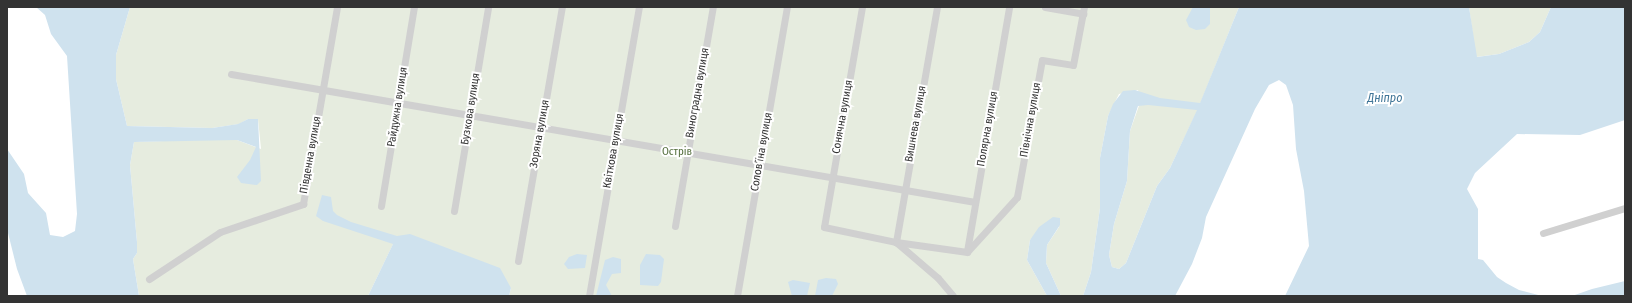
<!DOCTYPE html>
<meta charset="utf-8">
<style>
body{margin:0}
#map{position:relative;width:1632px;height:303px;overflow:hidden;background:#fff;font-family:"Fira Sans Condensed",sans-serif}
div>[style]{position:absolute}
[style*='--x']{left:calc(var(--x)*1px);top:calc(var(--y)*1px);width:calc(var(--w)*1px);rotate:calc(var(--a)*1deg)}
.green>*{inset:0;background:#e6ecdf}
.water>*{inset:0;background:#cfe2ee}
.street>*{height:7px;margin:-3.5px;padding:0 3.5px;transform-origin:3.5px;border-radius:3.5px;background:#d0d0d0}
span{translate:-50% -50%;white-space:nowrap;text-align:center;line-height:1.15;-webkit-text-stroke:4px #fff;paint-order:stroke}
.street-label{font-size:11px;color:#333}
.park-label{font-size:11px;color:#56703f}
.water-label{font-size:12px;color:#3f7597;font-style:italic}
.frame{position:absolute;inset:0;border:8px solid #333;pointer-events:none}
</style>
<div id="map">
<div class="green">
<div style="clip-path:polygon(130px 7px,1239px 7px,1198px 109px,1170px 168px,1157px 186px,1126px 263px,1119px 269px,1112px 267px,1109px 255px,1114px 224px,1127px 181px,1130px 131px,1141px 100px,1138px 90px,1119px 94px,1108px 116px,1100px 158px,1100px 208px,1091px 272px,1083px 296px,1061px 296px,1046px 263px,1047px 245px,1059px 227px,1060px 218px,1030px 240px,1027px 260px,1047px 296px,509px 296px,511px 288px,397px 236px,368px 296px,139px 296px,133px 259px,137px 253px,137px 242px,130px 165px,134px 142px,227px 139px,237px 140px,261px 149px,258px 119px,248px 119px,239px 124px,212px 128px,127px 126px,116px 79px,116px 55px)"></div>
<div style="clip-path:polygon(1469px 7px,1551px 7px,1540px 32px,1529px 42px,1499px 54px,1476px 57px)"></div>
</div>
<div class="water">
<div style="clip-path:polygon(36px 7px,130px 7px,116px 55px,116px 79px,127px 126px,212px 128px,238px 124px,248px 119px,258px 119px,261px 181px,257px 185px,241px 183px,237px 177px,250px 160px,256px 147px,237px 140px,134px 142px,130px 165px,137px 242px,137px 253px,133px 259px,139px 296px,27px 296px,17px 269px,7px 229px,7px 149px,24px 174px,28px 193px,46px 213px,50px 235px,63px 237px,75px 231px,77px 214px,67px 56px,51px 34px,45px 15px)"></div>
<div style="clip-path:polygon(1193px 7px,1210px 7px,1210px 24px,1205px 29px,1196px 30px,1189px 27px,1186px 20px)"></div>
<div style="clip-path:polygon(evenodd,1239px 7px,1469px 7px,1477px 57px,1499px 54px,1529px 42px,1540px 32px,1551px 7px,1625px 7px,1625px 120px,1580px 135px,1517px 134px,1475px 173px,1467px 189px,1478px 209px,1478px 259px,1483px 260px,1497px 277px,1506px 283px,1519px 290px,1542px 296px,1285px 296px,1309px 246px,1304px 191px,1296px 149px,1293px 105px,1286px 85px,1279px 80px,1269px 85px,1255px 109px,1206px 217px,1202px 238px,1192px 264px,1175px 296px,1083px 296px,1091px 272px,1100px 208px,1100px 158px,1108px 116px,1113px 104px,1123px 91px,1135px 90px,1160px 98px,1200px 103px,1239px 7px,1148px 105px,1197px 110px,1170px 168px,1157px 186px,1126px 263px,1119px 269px,1112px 267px,1109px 255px,1114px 224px,1127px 181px,1130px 131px,1138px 106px,1148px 105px)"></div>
<div style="clip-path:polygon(322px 195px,331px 197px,333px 211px,337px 215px,351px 222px,397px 236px,410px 234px,500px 268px,511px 288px,509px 296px,368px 296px,393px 244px,323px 221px,316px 216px)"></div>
<div style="clip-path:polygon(1053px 217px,1060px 218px,1060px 225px,1047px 245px,1046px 263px,1061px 296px,1047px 296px,1027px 260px,1030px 240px,1039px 227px)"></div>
<div style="clip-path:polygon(577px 254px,587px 255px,585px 268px,568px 269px,564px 264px,569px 257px)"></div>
<div style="clip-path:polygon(646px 254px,660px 255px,664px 259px,661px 282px,658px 286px,640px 285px,640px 265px)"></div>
<div style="clip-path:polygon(613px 257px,621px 259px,621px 273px,612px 274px,606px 285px,612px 296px,596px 296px,605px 260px)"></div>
<div style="clip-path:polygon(826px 278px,836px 279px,838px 284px,832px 296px,815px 296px,818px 280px)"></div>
<div style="clip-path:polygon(793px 280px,810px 283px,807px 296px,792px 296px,788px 282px)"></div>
<div style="clip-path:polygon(1625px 281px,1625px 296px,1572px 296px,1592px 289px)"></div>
</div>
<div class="street">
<div style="--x:862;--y:7;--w:223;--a:99.8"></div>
<div style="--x:824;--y:227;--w:74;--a:11.8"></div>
<div style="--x:896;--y:242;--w:72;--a:8"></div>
<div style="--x:937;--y:7;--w:239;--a:99.9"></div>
<div style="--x:896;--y:242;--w:55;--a:40.6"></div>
<div style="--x:938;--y:278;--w:23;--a:50"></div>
<div style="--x:1045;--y:7;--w:39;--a:10"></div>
<div style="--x:231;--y:74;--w:755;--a:9.76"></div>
<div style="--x:381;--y:206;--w:202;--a:-80.6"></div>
<div style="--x:454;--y:211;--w:207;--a:-80.5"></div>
<div style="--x:675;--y:226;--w:222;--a:-80.2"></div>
<div style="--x:1543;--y:233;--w:86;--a:-17"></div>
<div style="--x:967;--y:251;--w:248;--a:-80.2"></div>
<div style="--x:967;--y:252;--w:74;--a:-47.7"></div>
<div style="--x:1017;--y:197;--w:139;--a:-79.7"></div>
<div style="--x:1042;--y:60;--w:31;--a:9"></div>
<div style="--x:1073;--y:65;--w:59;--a:-79.3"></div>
<div style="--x:518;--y:261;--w:258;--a:-80.2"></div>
<div style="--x:149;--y:279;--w:85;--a:-33.5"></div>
<div style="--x:220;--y:232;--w:88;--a:-18.6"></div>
<div style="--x:303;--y:204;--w:200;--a:-80.2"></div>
<div style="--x:589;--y:296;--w:293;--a:-80.2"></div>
<div style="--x:737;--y:296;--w:293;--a:-80.2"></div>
</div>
<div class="street-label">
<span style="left:698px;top:93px;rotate:-80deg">Виноградна вулиця</span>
<span style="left:398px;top:107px;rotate:-81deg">Райдужна вулиця</span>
<span style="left:471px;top:109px;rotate:-81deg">Бузкова вулиця</span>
<span style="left:843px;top:117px;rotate:-80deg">Сонячна вулиця</span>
<span style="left:1031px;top:120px;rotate:-80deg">Північна вулиця</span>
<span style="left:916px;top:124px;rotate:-80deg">Вишнева вулиця</span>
<span style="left:988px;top:129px;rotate:-80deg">Полярна вулиця</span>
<span style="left:540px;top:134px;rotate:-80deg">Зоряна вулиця</span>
<span style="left:614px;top:151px;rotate:-80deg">Квіткова вулиця</span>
<span style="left:762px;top:152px;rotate:-80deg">Соловʼїна вулиця</span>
<span style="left:311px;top:155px;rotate:-80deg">Південна вулиця</span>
</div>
<div class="park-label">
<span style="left:677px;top:152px">Острів</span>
</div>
<div class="water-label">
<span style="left:1385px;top:99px">Дніпро</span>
</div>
<div class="frame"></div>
</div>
